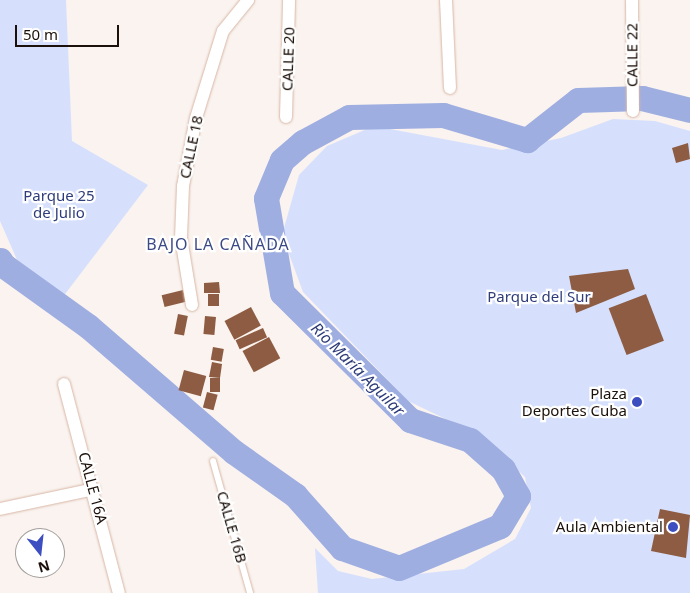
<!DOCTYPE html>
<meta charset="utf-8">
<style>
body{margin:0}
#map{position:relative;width:690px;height:593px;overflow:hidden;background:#faf3ef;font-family:"Noto Sans",sans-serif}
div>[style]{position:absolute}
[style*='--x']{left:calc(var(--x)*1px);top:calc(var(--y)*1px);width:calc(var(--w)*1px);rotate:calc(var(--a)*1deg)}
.green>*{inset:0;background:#d6e0fd}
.river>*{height:25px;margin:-12.5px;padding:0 12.5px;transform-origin:12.5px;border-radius:12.5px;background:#9faee1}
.building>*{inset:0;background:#8d5c42;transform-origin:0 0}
.roads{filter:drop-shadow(0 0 1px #d8b6a5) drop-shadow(0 0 1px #d8b6a5)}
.lane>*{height:6px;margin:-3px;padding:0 3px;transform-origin:3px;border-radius:3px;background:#fff}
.street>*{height:12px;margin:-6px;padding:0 6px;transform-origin:6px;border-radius:6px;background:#fff}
.dots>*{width:14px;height:14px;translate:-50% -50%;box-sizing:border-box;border:2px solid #fff;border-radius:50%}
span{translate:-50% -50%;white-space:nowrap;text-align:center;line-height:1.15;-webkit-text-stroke:4.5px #fff;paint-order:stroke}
.street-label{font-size:15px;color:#1c100a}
.park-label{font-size:15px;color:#2f3d7b}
.poi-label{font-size:15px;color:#1c100a}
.right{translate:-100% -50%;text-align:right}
.neighbourhood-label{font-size:16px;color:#3b4985;letter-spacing:1px}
.water-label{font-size:16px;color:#2d3b78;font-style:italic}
.north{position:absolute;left:15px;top:528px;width:50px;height:50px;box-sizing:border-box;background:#fff;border:1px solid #a49f9d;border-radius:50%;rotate:164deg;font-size:14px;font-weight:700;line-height:20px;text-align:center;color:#1c100a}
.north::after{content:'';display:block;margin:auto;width:18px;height:22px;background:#3d4ec1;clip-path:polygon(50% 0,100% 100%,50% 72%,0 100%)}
.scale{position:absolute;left:15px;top:25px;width:104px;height:22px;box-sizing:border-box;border:2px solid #1c100a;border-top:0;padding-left:6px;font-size:15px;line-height:18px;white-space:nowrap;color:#1c100a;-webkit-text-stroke:4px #fff;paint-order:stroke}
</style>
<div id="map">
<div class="green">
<div style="clip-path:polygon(0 0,66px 0,72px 141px,148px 185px,56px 306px,18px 262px,0 221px)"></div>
<div style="clip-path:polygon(613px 119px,655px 121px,690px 131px,690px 593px,318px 593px,315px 548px,338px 571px,372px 579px,464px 569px,515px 539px,531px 508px,525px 477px,479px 435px,408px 401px,303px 292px,282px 235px,299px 175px,327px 146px,374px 126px,502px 150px,561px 138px)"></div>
</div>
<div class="river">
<div style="--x:0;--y:260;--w:6;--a:59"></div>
<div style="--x:3;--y:265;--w:105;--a:35.7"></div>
<div style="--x:88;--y:326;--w:193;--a:40.8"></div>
<div style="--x:234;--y:452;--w:75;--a:35.2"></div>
<div style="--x:295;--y:495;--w:71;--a:48.4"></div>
<div style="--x:342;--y:548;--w:60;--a:19.3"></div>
<div style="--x:399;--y:568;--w:109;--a:-22.6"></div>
<div style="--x:500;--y:526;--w:35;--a:-59"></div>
<div style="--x:518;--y:496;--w:31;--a:-119"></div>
<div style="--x:503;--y:469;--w:44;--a:-138.7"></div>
<div style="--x:470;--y:440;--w:63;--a:-161.6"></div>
<div style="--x:410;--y:420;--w:180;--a:-135.2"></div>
<div style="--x:282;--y:293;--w:96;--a:-99.6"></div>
<div style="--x:266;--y:198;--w:41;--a:-67.2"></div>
<div style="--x:282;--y:160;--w:28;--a:-41"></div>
<div style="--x:303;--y:142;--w:52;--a:-28.5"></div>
<div style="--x:349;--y:117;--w:94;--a:-1.2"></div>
<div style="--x:443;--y:115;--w:88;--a:16.6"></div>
<div style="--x:527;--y:140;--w:65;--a:-38.1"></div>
<div style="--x:578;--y:100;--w:64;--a:-1.8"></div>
<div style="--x:642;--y:98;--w:49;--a:14"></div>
</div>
<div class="building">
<div style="clip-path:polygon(688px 143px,690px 159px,676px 163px,672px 148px)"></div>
<div style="clip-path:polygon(628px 269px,635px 289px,576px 313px,569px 276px)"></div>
<div style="clip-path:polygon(219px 282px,220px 293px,204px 293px,204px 283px)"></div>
<div style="left:183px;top:290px;width:12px;height:22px;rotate:76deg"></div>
<div style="left:208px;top:294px;width:11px;height:12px"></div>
<div style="left:646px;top:294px;width:50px;height:40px;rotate:69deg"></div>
<div style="left:251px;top:307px;width:21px;height:30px;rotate:62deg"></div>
<div style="left:178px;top:314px;width:10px;height:20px;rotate:11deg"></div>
<div style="left:205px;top:316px;width:11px;height:18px;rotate:5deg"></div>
<div style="left:263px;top:328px;width:10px;height:30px;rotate:66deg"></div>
<div style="left:269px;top:337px;width:24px;height:30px;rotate:62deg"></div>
<div style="left:213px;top:347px;width:11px;height:13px;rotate:10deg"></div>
<div style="clip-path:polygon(212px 362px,222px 364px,220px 378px,209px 377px)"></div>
<div style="left:184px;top:370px;width:23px;height:21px;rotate:15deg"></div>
<div style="left:210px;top:378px;width:10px;height:14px"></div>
<div style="left:207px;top:392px;width:11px;height:16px;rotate:15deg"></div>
<div style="clip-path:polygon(660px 509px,690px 515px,686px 558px,651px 551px)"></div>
</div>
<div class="roads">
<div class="lane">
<div style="--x:213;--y:461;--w:137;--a:74.3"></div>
</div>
<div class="street">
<div style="--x:446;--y:0;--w:88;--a:87.4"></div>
<div style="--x:632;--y:0;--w:111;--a:89.5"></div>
<div style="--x:286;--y:117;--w:117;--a:-88.5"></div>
<div style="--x:192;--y:305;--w:68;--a:-99.3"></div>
<div style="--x:181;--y:238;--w:52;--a:-87.8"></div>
<div style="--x:183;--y:186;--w:69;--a:-79.2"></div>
<div style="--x:196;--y:118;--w:91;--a:-72.8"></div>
<div style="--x:223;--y:31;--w:40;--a:-51"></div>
<div style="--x:64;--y:384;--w:216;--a:75.3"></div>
<div style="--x:0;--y:509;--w:96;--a:-12"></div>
</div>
</div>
<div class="dots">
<div style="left:637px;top:402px;background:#3d4ec1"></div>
<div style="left:673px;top:527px;background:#3d4ec1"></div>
</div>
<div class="street-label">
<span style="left:632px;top:55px;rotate:-90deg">CALLE 22</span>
<span style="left:288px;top:59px;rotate:-88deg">CALLE 20</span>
<span style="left:191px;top:147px;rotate:-78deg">CALLE 18</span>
<span style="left:93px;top:488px;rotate:75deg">CALLE 16A</span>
<span style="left:232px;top:527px;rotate:74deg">CALLE 16B</span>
</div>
<div class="park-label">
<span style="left:59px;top:204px">Parque 25<br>de Julio</span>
<span style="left:539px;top:297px">Parque del Sur</span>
</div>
<div class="poi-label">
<span class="right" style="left:627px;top:402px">Plaza<br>Deportes Cuba</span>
<span class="right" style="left:663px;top:527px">Aula Ambiental</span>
</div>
<div class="neighbourhood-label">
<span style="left:218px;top:244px">BAJO LA CAÑADA</span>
</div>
<div class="water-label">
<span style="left:358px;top:369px;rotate:45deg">Río María Aguilar</span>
</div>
<div class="north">N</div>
<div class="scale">50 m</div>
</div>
